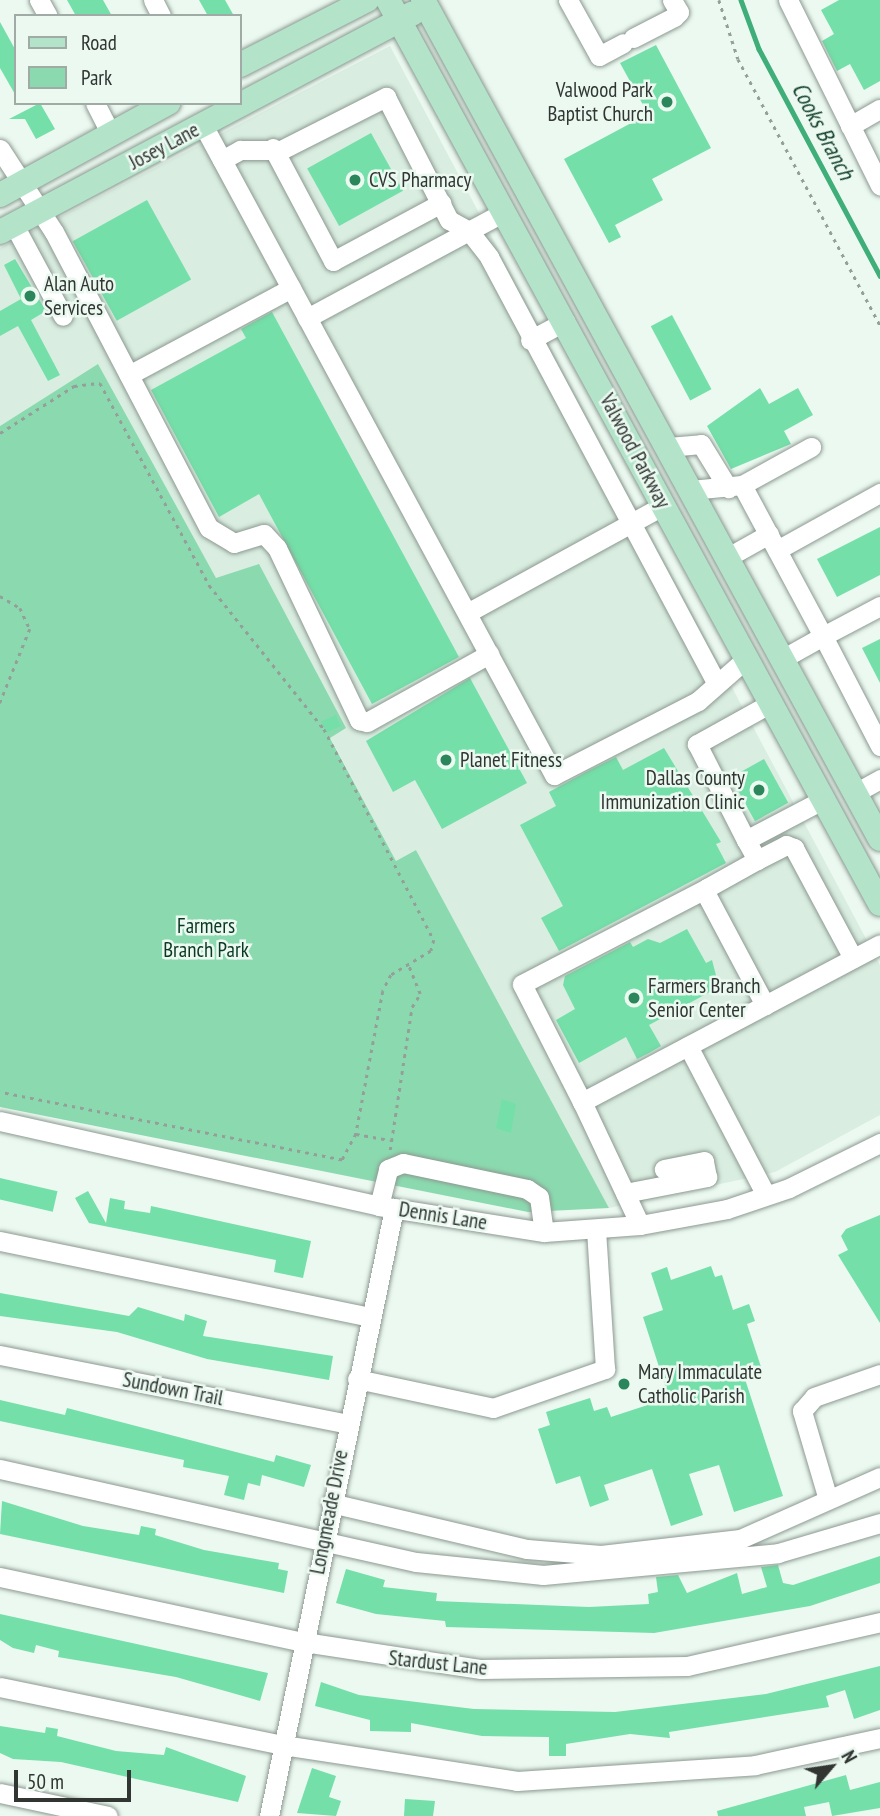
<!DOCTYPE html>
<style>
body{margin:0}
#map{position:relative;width:880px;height:1816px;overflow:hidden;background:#ebf9f1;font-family:"PT Sans Narrow",sans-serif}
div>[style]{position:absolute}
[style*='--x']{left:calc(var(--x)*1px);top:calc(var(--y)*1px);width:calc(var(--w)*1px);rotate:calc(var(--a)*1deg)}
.built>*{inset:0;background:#d9ede0}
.green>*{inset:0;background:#8bdaaf}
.stream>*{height:4.5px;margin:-2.25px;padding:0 2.25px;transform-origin:2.25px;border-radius:2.25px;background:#3fae79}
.building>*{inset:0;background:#74dfa8;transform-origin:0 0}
.path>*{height:2.5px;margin-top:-1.25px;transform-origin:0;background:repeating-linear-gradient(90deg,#959f9a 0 3.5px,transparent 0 8.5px)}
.roads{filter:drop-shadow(0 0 2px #8c9991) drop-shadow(0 0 2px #8c9991)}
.minor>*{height:19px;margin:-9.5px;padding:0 9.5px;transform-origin:9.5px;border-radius:9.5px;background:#fff}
.major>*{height:24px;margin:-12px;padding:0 12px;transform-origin:12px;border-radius:12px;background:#b3e4ca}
.dots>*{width:19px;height:19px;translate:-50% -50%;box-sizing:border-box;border:4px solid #ebf9f1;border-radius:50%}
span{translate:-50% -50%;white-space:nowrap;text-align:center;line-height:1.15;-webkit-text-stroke:5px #ebf9f1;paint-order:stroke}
.poi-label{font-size:21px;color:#313633}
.right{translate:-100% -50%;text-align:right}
.left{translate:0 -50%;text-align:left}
.street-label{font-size:21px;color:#313633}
.park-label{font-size:21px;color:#093923}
.water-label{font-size:23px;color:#13412b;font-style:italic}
.legend{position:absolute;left:14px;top:14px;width:228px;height:91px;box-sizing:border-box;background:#ebf9f1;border:2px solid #a1aba5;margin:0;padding:9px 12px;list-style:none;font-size:21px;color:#313633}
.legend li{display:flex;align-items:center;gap:14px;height:35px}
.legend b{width:35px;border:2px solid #a1aba5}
.north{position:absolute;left:796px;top:1732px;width:70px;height:70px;-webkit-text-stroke:5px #ebf9f1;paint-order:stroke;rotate:61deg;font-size:19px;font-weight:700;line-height:28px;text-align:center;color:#313633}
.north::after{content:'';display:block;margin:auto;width:24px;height:32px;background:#313633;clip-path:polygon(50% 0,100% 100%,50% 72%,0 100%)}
.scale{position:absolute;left:14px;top:1770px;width:117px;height:32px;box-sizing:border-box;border:4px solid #313633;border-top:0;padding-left:9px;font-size:21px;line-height:24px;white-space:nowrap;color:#313633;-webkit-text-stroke:5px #ebf9f1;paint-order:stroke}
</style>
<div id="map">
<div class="built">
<div style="clip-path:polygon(390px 46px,880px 965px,880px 1115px,775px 1172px,609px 1208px,416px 850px,396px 861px,330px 737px,346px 728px,216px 579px,98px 365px,0 426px,0 248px)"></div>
</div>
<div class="green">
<div style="clip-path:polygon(98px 364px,216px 578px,259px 564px,346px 728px,330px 738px,396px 861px,416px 850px,609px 1208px,528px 1212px,0 1107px,0 426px)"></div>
</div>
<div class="stream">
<div style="--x:741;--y:0;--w:52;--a:69.8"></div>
<div style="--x:759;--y:49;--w:257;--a:61.9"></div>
</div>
<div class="building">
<div style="clip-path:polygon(67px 0,103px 0,112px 16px,76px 16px)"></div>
<div style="clip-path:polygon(199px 0,225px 0,234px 16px,208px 16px)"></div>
<div style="clip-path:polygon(839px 0,880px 0,880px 81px,864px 90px,850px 64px,837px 71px,822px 41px,834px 34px,821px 10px)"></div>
<div style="clip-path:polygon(0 22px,16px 51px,16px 96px,0 68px)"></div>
<div style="clip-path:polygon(656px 45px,711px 148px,652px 179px,663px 200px,615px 225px,621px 237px,609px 243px,564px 159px,648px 114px,620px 63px)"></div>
<div style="clip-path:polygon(40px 103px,55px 129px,36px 139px,25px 119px,9px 119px)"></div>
<div style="left:371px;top:133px;width:66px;height:73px;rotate:61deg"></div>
<div style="left:147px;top:200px;width:91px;height:85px;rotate:61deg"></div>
<div style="clip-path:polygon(15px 259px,46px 311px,31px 320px,60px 375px,48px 381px,18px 326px,0 336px,0 311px,21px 299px,4px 265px)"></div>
<div style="clip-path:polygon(272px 312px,459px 657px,372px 704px,259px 494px,219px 517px,151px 390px,246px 338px,241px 329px)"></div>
<div style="left:672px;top:315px;width:84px;height:24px;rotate:62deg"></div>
<div style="clip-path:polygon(760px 388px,769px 404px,798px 388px,813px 415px,784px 431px,791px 444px,731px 469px,707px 426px)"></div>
<div style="clip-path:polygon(880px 527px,880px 575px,837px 597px,817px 559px)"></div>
<div style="clip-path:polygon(880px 639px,880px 683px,862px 648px)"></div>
<div style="clip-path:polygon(470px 678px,527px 783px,442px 829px,415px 780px,393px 792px,366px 741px)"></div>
<div style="left:336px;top:715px;width:12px;height:16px;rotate:66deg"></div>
<div style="clip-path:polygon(664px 748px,721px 842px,716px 844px,726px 863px,559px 951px,541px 918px,563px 906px,520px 825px,556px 806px,549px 792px,588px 771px,616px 757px,623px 770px)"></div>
<div style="left:764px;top:759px;width:50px;height:38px;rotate:61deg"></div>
<div style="clip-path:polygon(687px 929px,706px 963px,712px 960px,719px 987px,649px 1025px,661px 1046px,649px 1053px,637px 1059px,626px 1037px,579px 1063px,556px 1020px,575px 1009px,563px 985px,565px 976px,630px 942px,633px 947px,648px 939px,660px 943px)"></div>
<div style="clip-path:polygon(502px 1099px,516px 1104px,511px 1133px,496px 1128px)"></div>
<div style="left:0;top:1178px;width:59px;height:21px;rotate:13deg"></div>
<div style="clip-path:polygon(88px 1191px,106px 1223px,110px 1198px,125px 1201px,124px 1209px,150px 1213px,151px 1206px,311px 1241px,303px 1278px,274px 1272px,276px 1260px,89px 1223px,75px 1198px)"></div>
<div style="clip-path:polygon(880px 1215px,880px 1323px,838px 1255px,848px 1250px,841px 1236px,846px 1229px)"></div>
<div style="clip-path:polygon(711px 1266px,715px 1277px,722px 1275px,733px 1310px,749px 1304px,755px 1321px,747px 1324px,762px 1370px,744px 1376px,783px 1496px,734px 1512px,719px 1465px,689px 1474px,703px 1515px,671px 1526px,652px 1469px,604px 1485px,609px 1500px,590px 1507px,580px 1476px,556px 1484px,538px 1429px,550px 1425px,546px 1412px,590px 1398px,594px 1411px,607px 1407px,611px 1417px,669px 1398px,643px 1317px,663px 1310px,651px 1273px,667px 1267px,671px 1280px)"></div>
<div style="clip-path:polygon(0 1293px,129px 1316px,138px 1307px,184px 1321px,185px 1314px,207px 1321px,203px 1336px,333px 1356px,329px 1380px,207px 1359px,117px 1332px,0 1316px)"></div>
<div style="clip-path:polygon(0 1400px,65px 1415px,67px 1408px,274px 1462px,276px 1455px,311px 1465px,304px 1487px,262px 1475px,260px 1486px,248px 1483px,244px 1500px,224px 1495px,229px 1476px,183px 1467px,184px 1460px,0 1421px)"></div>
<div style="clip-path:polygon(2px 1501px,83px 1526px,139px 1535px,141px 1526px,156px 1529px,155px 1535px,204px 1550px,279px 1563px,278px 1569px,288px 1571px,284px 1593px,0 1534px)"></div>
<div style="clip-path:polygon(880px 1556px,880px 1583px,810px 1606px,654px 1633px,446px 1627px,445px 1621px,376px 1614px,336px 1603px,346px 1569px,385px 1580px,383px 1587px,437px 1593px,436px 1601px,589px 1607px,649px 1604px,648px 1594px,658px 1592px,656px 1577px,678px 1575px,687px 1593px,737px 1573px,742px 1594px,767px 1587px,761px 1567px,778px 1565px,783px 1583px,793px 1585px)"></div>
<div style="clip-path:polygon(0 1614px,268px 1673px,260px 1701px,176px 1677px,58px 1657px,59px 1651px,36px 1645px,34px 1653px,13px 1648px,0 1640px)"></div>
<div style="clip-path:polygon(880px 1666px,880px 1710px,854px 1719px,845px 1690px,826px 1696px,829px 1707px,669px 1732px,670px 1738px,630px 1734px,566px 1744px,566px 1756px,549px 1756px,549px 1737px,482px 1736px,411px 1723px,411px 1732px,370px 1731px,370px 1720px,315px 1706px,321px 1682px,359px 1695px,474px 1709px,615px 1712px,766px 1694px)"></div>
<div style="clip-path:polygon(0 1726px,45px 1733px,46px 1727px,58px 1729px,57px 1736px,116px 1751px,164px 1755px,166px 1747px,246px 1776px,238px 1802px,61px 1762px,13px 1759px,0 1753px)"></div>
<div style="clip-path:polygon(312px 1768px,336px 1776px,329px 1797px,341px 1801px,336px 1816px,297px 1813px)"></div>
<div style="clip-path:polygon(846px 1775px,850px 1790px,880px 1782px,880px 1808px,832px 1816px,829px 1802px,804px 1807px,806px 1816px,718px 1816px,717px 1811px)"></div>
<div style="clip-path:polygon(405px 1799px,435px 1801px,433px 1816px,404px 1816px)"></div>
</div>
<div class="path">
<div style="--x:719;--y:0;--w:62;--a:72.1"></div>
<div style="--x:738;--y:59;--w:302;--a:61.9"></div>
<div style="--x:0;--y:433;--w:88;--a:-32.4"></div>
<div style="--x:74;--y:386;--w:26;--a:-7"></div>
<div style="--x:100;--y:383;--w:230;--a:61.6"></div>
<div style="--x:209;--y:585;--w:184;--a:51.4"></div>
<div style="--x:324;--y:729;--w:238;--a:62.5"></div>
<div style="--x:434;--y:940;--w:11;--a:105"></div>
<div style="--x:431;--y:951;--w:47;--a:149"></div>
<div style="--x:391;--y:975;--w:18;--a:117"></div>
<div style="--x:383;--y:991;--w:146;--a:100.7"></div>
<div style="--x:356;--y:1134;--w:30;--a:118"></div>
<div style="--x:342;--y:1160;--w:349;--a:-168.8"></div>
<div style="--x:0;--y:596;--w:23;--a:31"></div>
<div style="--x:20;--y:608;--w:23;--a:65"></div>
<div style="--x:30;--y:629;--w:80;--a:112.1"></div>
<div style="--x:356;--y:1134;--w:34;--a:10"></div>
<div style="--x:390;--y:1150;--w:145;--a:-81.3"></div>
<div style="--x:412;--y:1007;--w:15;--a:-58"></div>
<div style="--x:420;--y:994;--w:31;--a:-112"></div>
</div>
<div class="roads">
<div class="minor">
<div style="--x:39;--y:0;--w:18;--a:61"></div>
<div style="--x:153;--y:0;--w:18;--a:63"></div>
<div style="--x:568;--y:0;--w:64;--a:61"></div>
<div style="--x:599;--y:56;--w:27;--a:-28"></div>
<div style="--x:788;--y:0;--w:207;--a:63.6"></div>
<div style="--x:633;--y:38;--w:46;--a:-27.1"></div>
<div style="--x:674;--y:17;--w:7;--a:-45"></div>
<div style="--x:679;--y:12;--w:14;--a:-120"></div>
<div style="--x:95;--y:103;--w:35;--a:63"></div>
<div style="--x:203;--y:125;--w:739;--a:61.63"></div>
<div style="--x:554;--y:775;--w:162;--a:-27.2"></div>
<div style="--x:698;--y:701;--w:65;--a:-41.3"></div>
<div style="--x:850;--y:126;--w:34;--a:-30"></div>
<div style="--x:273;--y:148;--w:128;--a:62"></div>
<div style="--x:333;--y:261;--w:123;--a:-28.2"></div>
<div style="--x:0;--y:149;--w:99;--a:57"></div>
<div style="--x:54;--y:232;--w:334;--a:62.4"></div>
<div style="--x:209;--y:528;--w:29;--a:31"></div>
<div style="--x:234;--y:543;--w:31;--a:-17"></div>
<div style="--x:264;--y:534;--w:19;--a:47"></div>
<div style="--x:277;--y:548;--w:191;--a:64.5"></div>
<div style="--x:359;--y:720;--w:8;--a:14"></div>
<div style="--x:367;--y:722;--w:140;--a:-29.1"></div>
<div style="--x:222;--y:160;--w:21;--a:-29"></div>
<div style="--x:240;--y:150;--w:41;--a:0"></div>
<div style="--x:281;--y:150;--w:118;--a:-26.8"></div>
<div style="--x:386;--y:97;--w:138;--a:62.9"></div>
<div style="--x:449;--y:220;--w:23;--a:29"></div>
<div style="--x:469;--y:231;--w:33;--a:52"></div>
<div style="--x:489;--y:257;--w:482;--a:61.9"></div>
<div style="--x:14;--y:225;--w:103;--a:61.7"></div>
<div style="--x:307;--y:318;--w:224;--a:-28.3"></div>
<div style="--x:530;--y:340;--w:40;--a:-28"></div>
<div style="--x:129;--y:375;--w:184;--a:-28.2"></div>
<div style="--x:668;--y:447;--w:33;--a:-5"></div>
<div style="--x:701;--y:444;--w:52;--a:58.5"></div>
<div style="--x:742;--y:485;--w:171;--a:61.8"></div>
<div style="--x:823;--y:636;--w:47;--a:150.7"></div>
<div style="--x:691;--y:490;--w:51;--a:-5.6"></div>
<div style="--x:742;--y:485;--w:79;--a:-28.8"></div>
<div style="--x:777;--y:550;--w:118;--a:-29"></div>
<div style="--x:728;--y:557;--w:47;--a:-29.3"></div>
<div style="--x:880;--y:606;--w:64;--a:152.2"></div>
<div style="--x:823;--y:636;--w:124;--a:62.6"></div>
<div style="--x:467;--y:613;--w:225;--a:-28.7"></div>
<div style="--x:771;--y:703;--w:85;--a:151"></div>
<div style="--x:697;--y:744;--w:108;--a:63"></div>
<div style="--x:746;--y:840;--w:88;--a:-27.7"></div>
<div style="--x:855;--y:793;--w:29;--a:-29"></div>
<div style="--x:746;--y:840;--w:23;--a:61"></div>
<div style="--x:757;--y:860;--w:57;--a:150.8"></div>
<div style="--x:707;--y:888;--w:6;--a:99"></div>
<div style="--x:706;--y:894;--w:126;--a:62"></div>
<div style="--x:757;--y:860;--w:33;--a:-27"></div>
<div style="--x:786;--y:845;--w:9;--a:21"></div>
<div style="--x:794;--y:848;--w:125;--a:61.8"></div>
<div style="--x:688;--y:1046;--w:168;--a:62.4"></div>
<div style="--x:582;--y:1102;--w:132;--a:-117"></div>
<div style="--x:522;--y:984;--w:208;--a:-27.4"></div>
<div style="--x:0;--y:1121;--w:388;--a:12.6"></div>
<div style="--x:379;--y:1206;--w:167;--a:9"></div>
<div style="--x:544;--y:1232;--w:96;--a:-4.2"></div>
<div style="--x:640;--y:1225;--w:88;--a:-10.4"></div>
<div style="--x:727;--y:1209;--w:65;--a:-18.7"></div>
<div style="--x:789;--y:1188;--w:102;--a:-26.3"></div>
<div style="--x:625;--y:1193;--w:84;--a:-11"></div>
<div style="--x:707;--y:1177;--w:16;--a:-101"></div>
<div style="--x:704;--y:1161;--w:41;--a:168.7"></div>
<div style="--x:379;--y:1206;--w:38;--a:-76"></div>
<div style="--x:388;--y:1169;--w:16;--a:-22"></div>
<div style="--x:403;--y:1163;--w:127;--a:11.8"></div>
<div style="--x:527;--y:1189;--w:14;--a:34"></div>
<div style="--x:539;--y:1197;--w:35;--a:82"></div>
<div style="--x:640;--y:1225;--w:136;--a:-115.2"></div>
<div style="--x:582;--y:1102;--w:337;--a:-27.9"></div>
<div style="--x:0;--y:1241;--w:378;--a:11.6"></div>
<div style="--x:0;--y:1355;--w:354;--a:11.2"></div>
<div style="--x:357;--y:1379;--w:139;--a:12"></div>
<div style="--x:493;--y:1408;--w:119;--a:-19.2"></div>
<div style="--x:605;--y:1369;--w:139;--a:-93.7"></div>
<div style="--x:0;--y:1469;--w:426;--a:12.6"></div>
<div style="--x:416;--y:1562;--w:128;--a:5.8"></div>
<div style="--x:543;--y:1575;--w:236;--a:-5.3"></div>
<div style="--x:778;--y:1553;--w:106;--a:-16.4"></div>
<div style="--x:827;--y:1496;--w:89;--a:-106.4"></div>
<div style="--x:802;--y:1411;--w:18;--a:-49"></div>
<div style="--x:814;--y:1397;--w:70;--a:-19.2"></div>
<div style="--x:331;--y:1503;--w:201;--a:13.2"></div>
<div style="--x:527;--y:1549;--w:74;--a:4.6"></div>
<div style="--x:601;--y:1555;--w:140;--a:-6.6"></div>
<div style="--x:740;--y:1539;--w:153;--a:-23.9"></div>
<div style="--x:0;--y:1577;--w:311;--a:12.1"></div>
<div style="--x:304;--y:1642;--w:179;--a:8.7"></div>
<div style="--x:481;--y:1669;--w:206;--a:-0.8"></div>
<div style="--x:687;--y:1666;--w:198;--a:-12.8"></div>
<div style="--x:0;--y:1687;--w:289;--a:11.6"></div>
<div style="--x:283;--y:1745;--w:237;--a:8.7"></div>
<div style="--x:517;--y:1781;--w:239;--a:-3.8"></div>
<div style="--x:755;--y:1765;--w:128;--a:-12.2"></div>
<div style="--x:0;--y:1793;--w:110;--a:12"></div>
<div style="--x:269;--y:1816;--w:621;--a:-78.38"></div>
</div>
<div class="major">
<div style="--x:388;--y:0;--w:1029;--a:61.44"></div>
<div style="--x:423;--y:0;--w:955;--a:61.42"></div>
<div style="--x:240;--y:65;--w:143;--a:-27.1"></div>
<div style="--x:0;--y:195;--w:192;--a:-28.7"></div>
<div style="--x:0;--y:232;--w:467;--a:-27.9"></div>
</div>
</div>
<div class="dots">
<div style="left:667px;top:102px;background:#2b865c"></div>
<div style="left:355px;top:180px;background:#2b865c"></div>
<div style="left:30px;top:296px;background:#2b865c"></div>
<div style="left:446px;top:760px;background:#2b865c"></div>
<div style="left:759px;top:790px;background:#2b865c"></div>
<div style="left:634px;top:998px;background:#2b865c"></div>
<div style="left:624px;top:1384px;background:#2b865c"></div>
</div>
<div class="poi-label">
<span class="right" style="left:653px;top:102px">Valwood Park<br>Baptist Church</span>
<span class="left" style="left:369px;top:180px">CVS Pharmacy</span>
<span class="left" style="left:44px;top:296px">Alan Auto<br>Services</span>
<span class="left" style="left:460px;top:760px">Planet Fitness</span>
<span class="right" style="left:745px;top:790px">Dallas County<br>Immunization Clinic</span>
<span class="left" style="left:648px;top:998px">Farmers Branch<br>Senior Center</span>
<span class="left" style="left:638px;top:1384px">Mary Immaculate<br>Catholic Parish</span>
</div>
<div class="street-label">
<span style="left:164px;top:146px;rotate:-28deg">Josey Lane</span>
<span style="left:635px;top:451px;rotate:62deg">Valwood Parkway</span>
<span style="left:443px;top:1216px;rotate:9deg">Dennis Lane</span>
<span style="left:173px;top:1389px;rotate:11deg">Sundown Trail</span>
<span style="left:329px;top:1512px;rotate:-79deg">Longmeade Drive</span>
<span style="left:438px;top:1663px;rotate:6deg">Stardust Lane</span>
</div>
<div class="park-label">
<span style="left:206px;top:938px">Farmers<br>Branch Park</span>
</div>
<div class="water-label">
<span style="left:823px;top:131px;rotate:62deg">Cooks Branch</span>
</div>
<ul class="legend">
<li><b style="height:9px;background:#b3e4ca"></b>Road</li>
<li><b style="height:19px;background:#8bdaaf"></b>Park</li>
</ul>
<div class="north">N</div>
<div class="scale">50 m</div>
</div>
